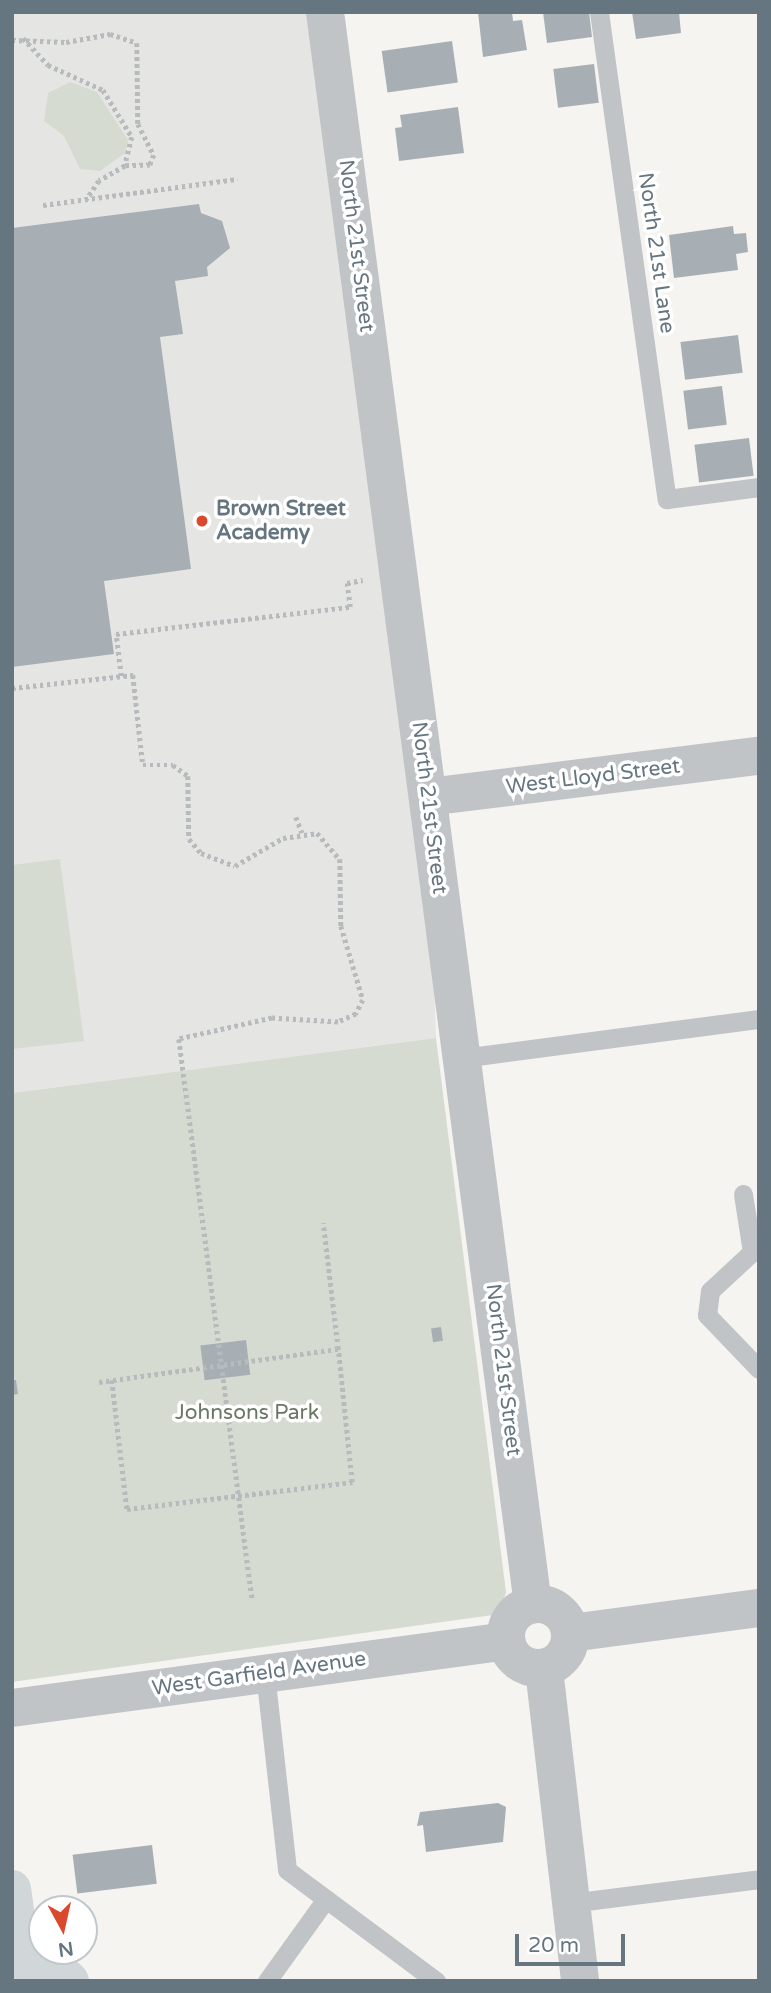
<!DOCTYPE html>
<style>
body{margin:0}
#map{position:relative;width:771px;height:1993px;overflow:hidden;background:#f5f4f1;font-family:"Varela Round",sans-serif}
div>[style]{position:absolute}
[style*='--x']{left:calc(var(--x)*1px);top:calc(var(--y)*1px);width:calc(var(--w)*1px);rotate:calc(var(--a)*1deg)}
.built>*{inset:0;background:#e5e6e4}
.green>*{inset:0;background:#d6dbd2}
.building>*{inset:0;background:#a7afb4;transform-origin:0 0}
.path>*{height:4.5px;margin-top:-2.25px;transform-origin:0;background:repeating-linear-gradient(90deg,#b8bbbd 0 3.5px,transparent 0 7px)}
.lane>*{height:19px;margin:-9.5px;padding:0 9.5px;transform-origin:9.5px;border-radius:9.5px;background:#c0c4c7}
.street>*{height:38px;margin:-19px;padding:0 19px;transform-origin:19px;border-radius:19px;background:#c0c4c7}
.street>.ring{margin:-19px;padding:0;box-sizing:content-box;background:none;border:38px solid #c0c4c7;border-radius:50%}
.secondary>*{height:38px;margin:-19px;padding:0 19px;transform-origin:19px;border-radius:19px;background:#d1d6d9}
.primary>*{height:38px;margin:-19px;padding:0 19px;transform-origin:19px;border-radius:19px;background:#d1d6d9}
.dots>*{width:19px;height:19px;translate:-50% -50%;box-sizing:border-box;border:4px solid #fff;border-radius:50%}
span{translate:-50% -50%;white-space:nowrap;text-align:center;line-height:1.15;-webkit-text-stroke:7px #fff;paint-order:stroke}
.street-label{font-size:21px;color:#657681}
.poi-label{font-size:21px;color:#657681;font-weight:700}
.left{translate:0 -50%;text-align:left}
.park-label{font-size:21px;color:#697863}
.frame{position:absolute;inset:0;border:14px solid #657681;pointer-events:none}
.north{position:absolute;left:28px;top:1895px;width:70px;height:70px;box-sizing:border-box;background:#fff;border:2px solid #c1c8cd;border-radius:50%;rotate:172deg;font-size:19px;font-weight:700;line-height:28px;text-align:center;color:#657681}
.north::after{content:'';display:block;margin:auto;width:24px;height:32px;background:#da492b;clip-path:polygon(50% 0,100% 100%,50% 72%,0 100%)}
.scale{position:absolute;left:515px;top:1934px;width:110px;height:32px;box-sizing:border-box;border:4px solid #657681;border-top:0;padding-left:9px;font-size:21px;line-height:24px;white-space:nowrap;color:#657681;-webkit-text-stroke:5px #fff;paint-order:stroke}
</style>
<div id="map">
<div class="built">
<div style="clip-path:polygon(12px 12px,325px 12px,428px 797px,436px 1038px,12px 1093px)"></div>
</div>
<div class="green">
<div style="clip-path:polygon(70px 82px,97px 92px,128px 140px,125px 153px,100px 171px,80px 169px,64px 136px,44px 121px,48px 93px)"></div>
<div style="clip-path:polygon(60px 859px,84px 1041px,12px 1049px,12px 865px)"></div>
<div style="clip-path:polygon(436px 1038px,506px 1592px,500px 1614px,12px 1682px,12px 1093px)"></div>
</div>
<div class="building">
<div style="clip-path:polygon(478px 12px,512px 12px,513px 21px,522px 20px,527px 50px,483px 57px)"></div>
<div style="clip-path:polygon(543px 12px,589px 12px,592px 37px,547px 43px)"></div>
<div style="clip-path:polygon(632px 12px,679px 12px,681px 33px,636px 39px)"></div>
<div style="left:452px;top:41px;width:42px;height:71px;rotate:82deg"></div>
<div style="left:594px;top:64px;width:39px;height:41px;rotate:83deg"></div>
<div style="clip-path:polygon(458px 107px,464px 153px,399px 161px,395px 128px,402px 127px,400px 115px)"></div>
<div style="clip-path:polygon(199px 204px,201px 213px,222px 221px,230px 248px,207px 267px,208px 276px,175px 281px,183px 334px,160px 337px,191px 569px,104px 581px,114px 654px,12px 667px,12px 228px)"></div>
<div style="clip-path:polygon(733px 226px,734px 234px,746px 233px,748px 252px,736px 254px,738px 270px,674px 278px,669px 235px)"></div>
<div style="left:738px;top:335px;width:38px;height:58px;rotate:83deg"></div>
<div style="left:722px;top:386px;width:39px;height:39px;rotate:83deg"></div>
<div style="left:749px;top:438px;width:38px;height:55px;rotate:83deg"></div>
<div style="left:441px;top:1327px;width:14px;height:10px;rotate:82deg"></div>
<div style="left:246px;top:1340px;width:35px;height:46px;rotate:83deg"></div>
<div style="clip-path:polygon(12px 1380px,16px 1380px,18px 1394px,12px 1395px)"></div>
<div style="clip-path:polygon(498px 1803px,506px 1807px,503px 1842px,426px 1852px,423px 1825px,417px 1826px,420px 1812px)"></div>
<div style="left:152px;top:1845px;width:39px;height:80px;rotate:83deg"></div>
</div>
<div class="path">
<div style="--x:23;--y:38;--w:37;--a:47"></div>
<div style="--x:48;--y:65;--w:60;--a:24.4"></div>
<div style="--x:103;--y:90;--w:55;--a:58.3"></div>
<div style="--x:132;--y:137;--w:30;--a:104"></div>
<div style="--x:125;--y:166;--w:30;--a:150"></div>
<div style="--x:99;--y:181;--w:22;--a:124"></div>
<div style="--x:12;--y:40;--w:54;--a:2.1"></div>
<div style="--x:66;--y:42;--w:45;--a:-10.3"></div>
<div style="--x:110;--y:34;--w:28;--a:18"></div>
<div style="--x:137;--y:43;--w:81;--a:89.3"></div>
<div style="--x:138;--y:124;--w:35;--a:63"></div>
<div style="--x:154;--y:155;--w:11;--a:112"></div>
<div style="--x:150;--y:165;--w:25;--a:178"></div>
<div style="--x:43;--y:205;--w:196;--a:-7.6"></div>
<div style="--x:121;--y:676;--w:42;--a:-96.8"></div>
<div style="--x:116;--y:634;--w:236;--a:-6.6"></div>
<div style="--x:350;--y:607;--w:24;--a:-97"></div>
<div style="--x:347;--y:583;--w:16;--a:-11"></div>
<div style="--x:12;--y:688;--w:122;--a:-6.1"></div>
<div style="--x:133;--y:675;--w:91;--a:83.7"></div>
<div style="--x:143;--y:765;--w:30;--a:0"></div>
<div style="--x:173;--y:765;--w:19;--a:36"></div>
<div style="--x:188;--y:776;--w:63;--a:89.1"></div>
<div style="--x:189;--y:839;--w:18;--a:49"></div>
<div style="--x:201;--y:853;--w:36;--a:21"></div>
<div style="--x:235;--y:866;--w:56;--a:-30.3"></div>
<div style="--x:283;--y:838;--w:34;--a:-8"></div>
<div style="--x:317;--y:833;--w:35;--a:49"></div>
<div style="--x:340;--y:859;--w:67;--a:89.1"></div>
<div style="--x:341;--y:926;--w:77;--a:73.4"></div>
<div style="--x:363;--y:1000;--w:16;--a:117"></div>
<div style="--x:356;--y:1014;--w:20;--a:156"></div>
<div style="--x:338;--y:1022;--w:66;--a:-176.5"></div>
<div style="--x:272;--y:1018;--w:95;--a:167.3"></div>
<div style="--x:179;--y:1039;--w:564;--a:82.56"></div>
<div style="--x:296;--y:817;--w:17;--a:69"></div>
<div style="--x:112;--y:1380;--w:130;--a:83.4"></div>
<div style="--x:127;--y:1509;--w:227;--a:-6.8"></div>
<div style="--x:352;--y:1482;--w:134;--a:-96"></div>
<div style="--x:99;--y:1382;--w:241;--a:-7.9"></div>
<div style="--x:338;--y:1349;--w:127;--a:-96.8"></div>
</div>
<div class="lane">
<div style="--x:599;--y:12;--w:492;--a:82.1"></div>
<div style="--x:667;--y:499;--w:93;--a:-7.4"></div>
<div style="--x:462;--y:1058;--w:300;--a:-7.5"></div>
<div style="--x:743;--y:1194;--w:59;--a:81.2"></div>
<div style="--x:752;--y:1252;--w:57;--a:137.1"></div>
<div style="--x:710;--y:1291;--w:24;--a:97"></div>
<div style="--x:707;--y:1315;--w:75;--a:46.1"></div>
<div style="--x:265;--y:1673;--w:198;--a:83.6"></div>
<div style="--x:287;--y:1870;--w:186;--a:36.7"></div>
<div style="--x:570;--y:1903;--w:191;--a:-7.2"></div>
<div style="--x:267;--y:1981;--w:101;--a:-54.3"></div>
</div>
<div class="street">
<div style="--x:325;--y:12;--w:1606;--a:82.56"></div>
<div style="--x:428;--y:797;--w:334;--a:-7.1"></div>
<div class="ring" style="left:506px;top:1604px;width:26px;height:26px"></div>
<div style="--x:571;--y:1633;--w:190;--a:-7.6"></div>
<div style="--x:544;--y:1669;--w:314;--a:83.4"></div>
<div style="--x:12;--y:1708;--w:499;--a:-7.7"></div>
</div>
<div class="secondary">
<div style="--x:12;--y:1889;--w:93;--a:82"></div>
</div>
<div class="primary">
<div style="--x:12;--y:1930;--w:77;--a:41.3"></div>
</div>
<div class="dots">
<div style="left:202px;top:521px;background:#da492b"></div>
</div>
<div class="street-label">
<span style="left:356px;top:246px;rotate:83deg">North 21st Street</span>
<span style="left:656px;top:253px;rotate:82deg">North 21st Lane</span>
<span style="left:593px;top:777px;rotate:-7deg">West Lloyd Street</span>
<span style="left:429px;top:808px;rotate:83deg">North 21st Street</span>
<span style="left:503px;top:1370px;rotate:83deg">North 21st Street</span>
<span style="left:259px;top:1674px;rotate:-8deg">West Garfield Avenue</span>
</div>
<div class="poi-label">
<span class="left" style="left:216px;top:521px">Brown Street<br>Academy</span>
</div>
<div class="park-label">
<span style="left:247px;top:1413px">Johnsons Park</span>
</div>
<div class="frame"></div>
<div class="north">N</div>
<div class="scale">20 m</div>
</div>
